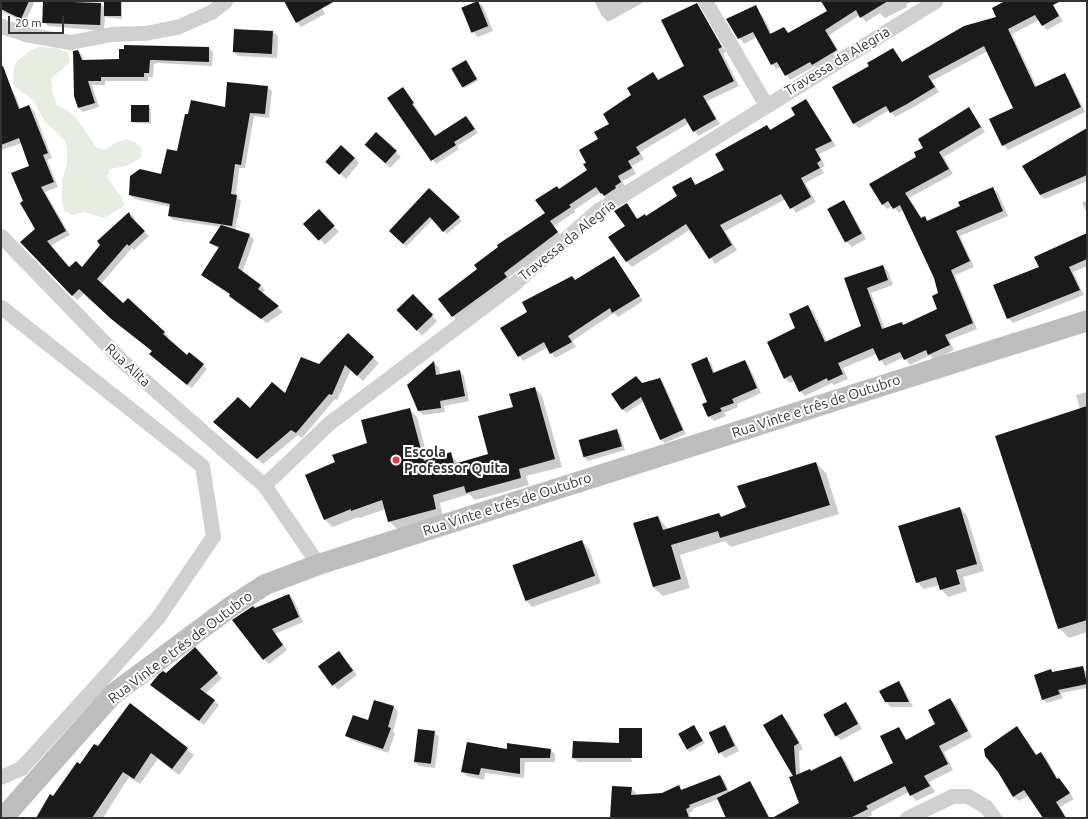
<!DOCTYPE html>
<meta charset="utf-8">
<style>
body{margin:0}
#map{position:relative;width:1088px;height:819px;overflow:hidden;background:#fff;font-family:Ubuntu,sans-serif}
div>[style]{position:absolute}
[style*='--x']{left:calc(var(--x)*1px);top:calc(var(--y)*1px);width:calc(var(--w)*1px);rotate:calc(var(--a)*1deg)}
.green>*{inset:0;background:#e6ecdf}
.shadow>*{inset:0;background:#0003;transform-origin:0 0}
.building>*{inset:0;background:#1a1a1a;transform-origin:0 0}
.street>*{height:15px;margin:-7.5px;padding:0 7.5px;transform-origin:7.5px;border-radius:7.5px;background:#d0d0d0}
.secondary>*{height:21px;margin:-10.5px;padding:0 10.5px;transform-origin:10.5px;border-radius:10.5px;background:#bdbdbd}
.dots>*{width:11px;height:11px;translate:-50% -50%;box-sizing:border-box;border:2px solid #fff;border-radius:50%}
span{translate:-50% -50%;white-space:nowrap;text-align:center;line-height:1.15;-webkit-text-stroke:4px #fff;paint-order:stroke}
.street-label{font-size:14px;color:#333}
.poi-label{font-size:14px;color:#333;font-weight:700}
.left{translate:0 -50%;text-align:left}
.frame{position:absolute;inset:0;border:2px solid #333;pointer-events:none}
.scale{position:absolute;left:8px;top:16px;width:56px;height:18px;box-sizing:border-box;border:2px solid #333;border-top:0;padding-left:5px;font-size:12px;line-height:14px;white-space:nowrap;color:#333;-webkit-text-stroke:3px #fff;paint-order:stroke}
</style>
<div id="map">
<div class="green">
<div style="clip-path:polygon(39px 47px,57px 48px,68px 53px,70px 62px,51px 79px,53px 96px,58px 106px,67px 110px,76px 117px,95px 146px,103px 150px,119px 141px,127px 139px,136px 143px,142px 149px,141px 158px,126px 166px,110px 169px,107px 177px,122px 198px,124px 206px,104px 218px,84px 212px,71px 215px,64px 210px,62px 202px,62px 180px,67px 163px,67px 147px,64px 139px,45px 122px,33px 100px,13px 85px,14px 68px,17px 61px,31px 50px)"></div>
</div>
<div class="shadow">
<div style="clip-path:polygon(2px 1px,35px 1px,25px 22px,3px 12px,1px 9px)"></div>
<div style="clip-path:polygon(44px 1px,101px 4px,104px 7px,105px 1px,122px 1px,122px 19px,105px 17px,104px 31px,48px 26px,44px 22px)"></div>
<div style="clip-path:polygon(285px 1px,321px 1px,319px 3px,325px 14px,301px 27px,297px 22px)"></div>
<div style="clip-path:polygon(594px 1px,646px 1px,608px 22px,602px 16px)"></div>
<div style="clip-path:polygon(833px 1px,914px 1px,906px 4px,907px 7px,885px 18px,880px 13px,866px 22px,860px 15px,829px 35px,841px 55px,818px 69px,815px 66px,790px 80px,781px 67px,776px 69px,772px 64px,757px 37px,744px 44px,727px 19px,760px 14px,764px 18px,772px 34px,784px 28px,789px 33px,828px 11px)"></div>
<div style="clip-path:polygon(1007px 1px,1051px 1px,1063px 21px,1047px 30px,1039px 20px,1012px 34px,1037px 87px,1064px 74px,1069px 79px,1085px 112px,1008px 150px,1003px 145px,1014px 108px,988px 51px,932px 81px,939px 92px,912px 108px,895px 117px,889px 110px,859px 128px,854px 124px,833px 87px,870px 66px,893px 49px,903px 63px,998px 18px)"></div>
<div style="clip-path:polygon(478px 2px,483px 6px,493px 31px,478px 37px,473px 32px)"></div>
<div style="clip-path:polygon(709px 28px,726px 52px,723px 54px,739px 86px,707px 101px,720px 124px,698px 136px,689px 123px,640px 152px,644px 159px,632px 166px,636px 174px,622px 181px,625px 187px,606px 198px,601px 192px,574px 210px,575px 212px,554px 226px,562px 238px,508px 278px,511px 282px,458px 322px,440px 299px,546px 214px,559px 190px,588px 171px,588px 163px,599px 139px,633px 95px,653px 74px,659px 81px,685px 67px)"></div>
<div style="clip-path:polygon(235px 30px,273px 32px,278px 36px,277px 58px,238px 56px,233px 51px)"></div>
<div style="clip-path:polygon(125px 46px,209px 48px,213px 52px,212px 66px,158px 63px,154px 64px,153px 77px,148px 77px,148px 81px,105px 81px,105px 85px,92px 85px,99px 107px,83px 112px,79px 108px,78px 51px,82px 55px,84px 61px,120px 60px)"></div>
<div style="clip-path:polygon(1px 57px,2px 59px,3px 74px,1px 74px)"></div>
<div style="clip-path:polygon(466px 61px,478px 81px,464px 88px,462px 86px)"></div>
<div style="clip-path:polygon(267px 87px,272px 91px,269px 118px,254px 116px,245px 168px,239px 168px,236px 196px,241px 201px,235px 231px,250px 235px,254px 240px,242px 273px,260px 285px,265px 290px,262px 294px,283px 312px,267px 323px,235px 301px,231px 295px,202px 274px,219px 249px,210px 243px,221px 227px,173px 220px,169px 216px,171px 207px,135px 199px,130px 195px,162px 175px,178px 152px,226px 108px)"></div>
<div style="clip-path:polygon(403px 88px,435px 136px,466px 117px,478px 133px,457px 146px,459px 149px,436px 164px,388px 98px)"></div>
<div style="clip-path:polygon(12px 92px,16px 97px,21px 110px,29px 106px,34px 111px,52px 158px,47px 160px,58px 187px,45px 192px,70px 235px,50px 246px,70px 268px,82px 269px,102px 245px,99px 242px,129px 213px,134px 217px,135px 223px,149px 236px,134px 250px,132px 248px,101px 284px,123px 305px,164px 332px,169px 337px,167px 339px,187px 357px,203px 365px,207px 369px,192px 388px,155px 359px,153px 352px,116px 323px,85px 293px,77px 300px,21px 242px,36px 229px,30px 166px,22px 143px,1px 150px,1px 96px)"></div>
<div style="clip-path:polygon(806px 100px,836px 146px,819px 154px,825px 166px,821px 168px,824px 173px,805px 183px,816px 202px,796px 213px,786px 199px,725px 231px,737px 250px,715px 264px,691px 229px,632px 267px,627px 262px,610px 237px,626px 226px,626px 204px,638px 220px,647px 217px,678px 197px,691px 178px,697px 185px,725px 170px,766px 126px,771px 130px,797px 115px)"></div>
<div style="clip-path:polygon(132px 106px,149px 106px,151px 109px,151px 124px,134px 123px,132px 121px)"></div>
<div style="clip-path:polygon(969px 108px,985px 132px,944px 157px,953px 174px,909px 198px,922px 219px,925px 218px,929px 221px,962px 207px,993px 188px,998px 193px,1008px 216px,960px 236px,974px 267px,955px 275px,977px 329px,949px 340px,954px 350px,934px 360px,930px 355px,910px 365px,904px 357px,885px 366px,877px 354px,843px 368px,848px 379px,834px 385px,832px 383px,805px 396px,800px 391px,795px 381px,790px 383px,785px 378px,796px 329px,808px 306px,813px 311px,827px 342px,863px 327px,845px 279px,883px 266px,888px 271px,893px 285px,871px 293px,885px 329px,902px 323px,904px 326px,938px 310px,940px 294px,935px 278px,903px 210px,899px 213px,893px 206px,887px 209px,882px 204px,924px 148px)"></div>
<div style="clip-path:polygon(1087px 129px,1087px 181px,1045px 199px,1040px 195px)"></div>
<div style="clip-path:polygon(370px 149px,396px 152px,401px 157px,390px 168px)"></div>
<div style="clip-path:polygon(355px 158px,359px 163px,346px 179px,332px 167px)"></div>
<div style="clip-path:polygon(1087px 200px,1087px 213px,1082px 203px)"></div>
<div style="clip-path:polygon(844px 201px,848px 206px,866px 239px,852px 247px,847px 242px,829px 209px)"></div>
<div style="clip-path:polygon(449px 206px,462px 221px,447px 234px,433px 219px,406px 247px,390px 231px)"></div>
<div style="left:318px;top:210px;width:30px;height:19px;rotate:46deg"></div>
<div style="clip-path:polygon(1087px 234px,1087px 266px,1073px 272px,1084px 295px,1013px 323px,1008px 318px,1041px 267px)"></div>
<div style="clip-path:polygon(614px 257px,643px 301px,618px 317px,614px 313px,572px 341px,576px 347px,555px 358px,548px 347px,523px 361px,502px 328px)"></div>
<div style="left:413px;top:296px;width:35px;height:21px;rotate:46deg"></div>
<div style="clip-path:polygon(373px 358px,379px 363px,363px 381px,351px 370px,337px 400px,335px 399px,302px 438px,298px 435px,263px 464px,220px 427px,250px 410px,286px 395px,319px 366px)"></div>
<div style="clip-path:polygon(706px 359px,711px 363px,715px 373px,745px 361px,749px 366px,761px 393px,737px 404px,738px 407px,724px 413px,726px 416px,714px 421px,709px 416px)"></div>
<div style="clip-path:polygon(434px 363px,439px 367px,440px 375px,459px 371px,464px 376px,469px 401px,444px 406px,445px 412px,423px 415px,418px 410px,408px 385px)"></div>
<div style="clip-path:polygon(660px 379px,663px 382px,686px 434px,665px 443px,661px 440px,644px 401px,626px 413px,612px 394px)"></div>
<div style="clip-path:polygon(535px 388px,542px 396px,562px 467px,526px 476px,529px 485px,475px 500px,469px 494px,440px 503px,443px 517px,397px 529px,389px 521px,386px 509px,360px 518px,358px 517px,333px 527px,325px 520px,306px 475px,336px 463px,368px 443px,409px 409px,417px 417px,428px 460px,450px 454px,459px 464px,489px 455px,514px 408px)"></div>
<div style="clip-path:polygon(1087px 392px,1087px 632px,1069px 638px,1059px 628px,1080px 409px,1076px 395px)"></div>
<div style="clip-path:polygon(616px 430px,620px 434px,625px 450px,588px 461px,584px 457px)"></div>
<div style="clip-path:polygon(816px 463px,826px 473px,839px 514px,731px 547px,725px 541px,680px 555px,690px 588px,663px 596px,653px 587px,658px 517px,668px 529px,719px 514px,723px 518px,748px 507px)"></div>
<div style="clip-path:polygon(960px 508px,967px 516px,984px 571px,963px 577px,967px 591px,948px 597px,941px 589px,940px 585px,924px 589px,917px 582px)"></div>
<div style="clip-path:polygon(582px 541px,589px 549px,601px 583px,532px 607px,525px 599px)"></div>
<div style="clip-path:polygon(289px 595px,294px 600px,303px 622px,275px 634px,287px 650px,269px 664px,264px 659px,255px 609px)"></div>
<div style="left:339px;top:652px;width:29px;height:24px;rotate:52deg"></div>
<div style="clip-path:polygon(200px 653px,222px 678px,205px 694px,219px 705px,204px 725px,151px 685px)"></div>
<div style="clip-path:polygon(1083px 667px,1087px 673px,1087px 688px,1061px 693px,1063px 698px,1047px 703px,1043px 699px,1051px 670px,1054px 673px)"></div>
<div style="clip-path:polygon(898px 683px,903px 687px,913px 707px,891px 707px,886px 702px)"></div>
<div style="clip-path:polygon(950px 699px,956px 705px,972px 737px,944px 752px,953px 770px,929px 782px,935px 792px,916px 801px,909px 792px,871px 812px,872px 815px,866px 818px,787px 818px,800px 804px,782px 716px,788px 721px,803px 749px,799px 751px,800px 774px,841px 757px,846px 762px,856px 783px,895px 764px,899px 728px,907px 740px,937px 725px)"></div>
<div style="clip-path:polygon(845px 703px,850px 708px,862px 729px,841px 740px,836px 736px)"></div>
<div style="clip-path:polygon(130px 705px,194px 755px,179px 775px,158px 759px,140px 784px,129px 777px,103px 818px,37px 818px,80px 765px,98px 747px)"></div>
<div style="clip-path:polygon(394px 707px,398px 712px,393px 732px,395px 734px,388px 753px,351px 740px,346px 736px)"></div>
<div style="clip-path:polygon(694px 726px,705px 743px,690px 752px,688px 750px)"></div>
<div style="clip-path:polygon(724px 726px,729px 731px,739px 751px,725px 758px,721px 753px)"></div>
<div style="clip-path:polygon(1017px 728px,1037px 756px,1041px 754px,1046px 758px,1058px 779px,1064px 784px,1074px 799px,1060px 807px,1066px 818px,1043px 818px,1029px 795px,1019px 801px,1014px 797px,998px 771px)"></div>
<div style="clip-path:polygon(434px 732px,439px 737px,435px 768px,419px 766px,414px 762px)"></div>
<div style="clip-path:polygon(551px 750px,555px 754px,555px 762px,525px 762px,524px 778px,485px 773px,484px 780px,467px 776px,462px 771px,507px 751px)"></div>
<div style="clip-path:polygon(629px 750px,632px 762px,578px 762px,573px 758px)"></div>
<div style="clip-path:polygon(720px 776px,724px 780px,730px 793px,749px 783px,754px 787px,770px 818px,727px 818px,719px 799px,692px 809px,693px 811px,689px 813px,691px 818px,668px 818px,679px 786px,683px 791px)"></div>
<div style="clip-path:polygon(631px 788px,636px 793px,634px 818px,611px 818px)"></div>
</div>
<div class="building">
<div style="clip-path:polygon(1px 1px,29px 1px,21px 19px,1px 9px)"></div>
<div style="left:43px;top:1px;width:58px;height:22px;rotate:2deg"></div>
<div style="left:104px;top:1px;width:17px;height:15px"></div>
<div style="clip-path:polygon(284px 1px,335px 1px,296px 23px)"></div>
<div style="left:478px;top:1px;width:27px;height:18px;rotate:68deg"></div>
<div style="clip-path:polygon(821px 1px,888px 1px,860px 18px,856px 10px,825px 30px,837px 50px,812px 65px,810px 62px,785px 76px,777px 62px,771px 65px,753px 32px,738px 39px,726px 19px,756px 5px,770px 34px,784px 27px,788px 33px,827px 11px)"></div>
<div style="clip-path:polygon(1005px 1px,1061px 1px,1053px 5px,1059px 16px,1042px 26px,1035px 15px,1008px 29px,1035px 87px,1065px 73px,1081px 107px,1002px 146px,989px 119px,1013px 108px,984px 46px,928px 76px,935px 87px,907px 104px,890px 113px,886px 106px,853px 124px,832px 87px,869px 66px,867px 63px,893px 48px,902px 62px,964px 26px,996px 17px,992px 8px)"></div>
<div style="clip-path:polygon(697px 3px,722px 47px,718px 49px,734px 81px,703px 96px,716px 119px,693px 132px,685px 118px,636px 147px,640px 154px,628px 161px,632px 168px,618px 176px,621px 182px,615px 186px,616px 188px,604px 196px,602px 193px,601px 194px,596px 187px,569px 205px,571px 207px,550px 221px,558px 232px,504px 273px,507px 277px,452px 317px,438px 299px,477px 269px,474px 265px,498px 247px,497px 245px,545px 213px,535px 200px,557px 186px,559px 189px,587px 170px,583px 164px,586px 163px,579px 150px,598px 139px,594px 132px,609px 124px,603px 114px,631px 95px,627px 88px,653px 72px,658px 80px,684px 66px,661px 20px)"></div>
<div style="left:234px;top:29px;width:39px;height:23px;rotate:3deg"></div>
<div style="clip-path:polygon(124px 45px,209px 47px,209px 62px,154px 60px,150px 60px,149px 73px,144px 73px,144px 77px,101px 77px,101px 81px,88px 81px,95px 103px,78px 108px,74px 96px,73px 51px,78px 50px,82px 60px,119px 59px,119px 49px,124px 49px)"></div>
<div style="left:466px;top:60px;width:22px;height:17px;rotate:60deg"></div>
<div style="clip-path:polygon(3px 66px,19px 109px,29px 105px,48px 153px,43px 155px,54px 182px,41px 187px,66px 231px,47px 241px,69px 267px,76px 261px,82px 267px,100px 245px,97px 241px,129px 212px,131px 217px,145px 231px,129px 246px,127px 244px,97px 279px,123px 303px,128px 298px,165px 332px,163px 334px,187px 355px,189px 352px,204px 364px,187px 385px,149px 354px,152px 351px,110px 318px,79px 289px,72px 296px,20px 242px,35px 229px,20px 203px,23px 201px,11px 173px,29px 166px,19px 138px,1px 145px,1px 67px)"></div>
<div style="clip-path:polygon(227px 82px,268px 86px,265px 114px,250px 113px,241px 165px,235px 164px,231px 194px,237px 195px,232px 226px,168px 216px,170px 204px,129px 195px,130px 176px,140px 169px,161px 174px,167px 149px,177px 151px,185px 114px,188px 114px,191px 100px,225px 107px)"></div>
<div style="clip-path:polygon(403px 87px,414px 103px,412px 104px,435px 136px,466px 116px,475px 129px,454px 142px,456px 145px,431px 161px,387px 98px)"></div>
<div style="clip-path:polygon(806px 99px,832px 141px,815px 149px,821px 160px,817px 163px,820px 168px,801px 178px,811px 197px,790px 209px,781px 194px,720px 225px,732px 245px,709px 259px,686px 224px,626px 262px,608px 237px,625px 226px,614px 211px,627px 203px,637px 219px,645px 214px,646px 216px,677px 196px,672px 187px,691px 177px,695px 185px,724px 170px,715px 154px,767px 125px,770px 130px,795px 115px,791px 108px)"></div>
<div style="left:131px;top:105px;width:18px;height:17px"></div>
<div style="clip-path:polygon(969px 107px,981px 127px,939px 152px,949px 169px,905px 193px,921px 218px,925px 216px,927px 221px,960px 206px,958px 202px,993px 187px,1003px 211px,956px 231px,970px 261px,951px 270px,973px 323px,945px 335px,950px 345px,928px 355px,926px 350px,904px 360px,900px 352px,879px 361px,873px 348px,838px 363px,843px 374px,828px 381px,827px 378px,799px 392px,791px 375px,784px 379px,767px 342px,795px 328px,789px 314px,808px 305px,825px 342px,861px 326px,844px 278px,883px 265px,888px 280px,867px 288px,882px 329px,902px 322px,903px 325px,937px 309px,932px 296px,938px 293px,934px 278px,900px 205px,893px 209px,888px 201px,882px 205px,869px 184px,916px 157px,914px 152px,923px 148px,918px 139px)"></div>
<div style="clip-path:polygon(1087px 128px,1087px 175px,1040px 195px,1022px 166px)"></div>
<div style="left:376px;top:132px;width:28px;height:17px;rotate:42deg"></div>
<div style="left:341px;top:145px;width:19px;height:23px;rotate:43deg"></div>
<div style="clip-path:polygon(429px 188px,460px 217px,443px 232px,430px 217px,403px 244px,389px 231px)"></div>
<div style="left:844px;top:200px;width:38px;height:19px;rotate:62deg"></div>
<div style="left:319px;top:209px;width:23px;height:22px;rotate:47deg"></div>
<div style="clip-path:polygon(221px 225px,250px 234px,238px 268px,261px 285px,258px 289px,279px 306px,261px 319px,229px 296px,230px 294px,201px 275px,219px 247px,209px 243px)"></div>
<div style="clip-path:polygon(1087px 233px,1087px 259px,1069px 267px,1080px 290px,1007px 319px,993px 285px,1039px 267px,1034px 257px)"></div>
<div style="clip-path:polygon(614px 256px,640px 296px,612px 313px,610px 308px,568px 336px,572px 342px,550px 354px,544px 342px,518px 357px,500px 328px,527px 312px,522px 302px,572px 276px,575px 280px)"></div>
<div style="left:413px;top:294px;width:29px;height:23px;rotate:46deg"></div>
<div style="clip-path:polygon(348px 333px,374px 357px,357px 376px,345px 365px,332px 395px,329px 394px,296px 433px,291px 430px,257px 459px,213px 422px,238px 397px,250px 408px,272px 382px,285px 393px,301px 357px,319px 364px)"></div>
<div style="clip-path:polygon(707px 357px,713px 373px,745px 360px,757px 388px,732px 399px,734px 403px,720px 408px,722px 411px,708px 417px,702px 404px,707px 402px,691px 364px)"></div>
<div style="clip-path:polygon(434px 361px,436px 375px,460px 370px,465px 396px,440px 401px,441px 408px,418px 411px,407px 385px)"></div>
<div style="clip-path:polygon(636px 376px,642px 383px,660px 378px,683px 430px,660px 440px,641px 397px,622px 410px,611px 394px)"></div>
<div style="clip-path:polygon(535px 387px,555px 459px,519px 469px,521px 478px,466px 493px,464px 486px,433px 495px,436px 509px,388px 522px,382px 500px,351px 511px,351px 509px,324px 520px,305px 475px,335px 462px,332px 455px,367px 443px,361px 420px,410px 408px,424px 461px,451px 452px,454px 464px,488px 454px,478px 416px,513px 407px,509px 394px)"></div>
<div style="clip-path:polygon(1087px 406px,1087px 620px,1058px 629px,995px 436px)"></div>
<div style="left:617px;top:429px;width:18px;height:40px;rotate:74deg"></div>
<div style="clip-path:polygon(816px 462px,830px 505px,720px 538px,718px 531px,671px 545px,681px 579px,653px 587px,633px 523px,658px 516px,663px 530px,719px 513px,721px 517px,746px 507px,737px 486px)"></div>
<div style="clip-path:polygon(960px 507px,977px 564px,956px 570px,960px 584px,940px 590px,936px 577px,916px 583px,898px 526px)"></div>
<div style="left:582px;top:540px;width:38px;height:74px;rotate:70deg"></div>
<div style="clip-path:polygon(289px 594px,299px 617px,272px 629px,283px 645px,263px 660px,232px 620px,253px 606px,255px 608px)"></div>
<div style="clip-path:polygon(195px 647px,218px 673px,200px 689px,215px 700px,199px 721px,150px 685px,159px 674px,163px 671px,166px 673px)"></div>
<div style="left:339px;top:651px;width:24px;height:26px;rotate:54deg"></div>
<div style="clip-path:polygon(1083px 666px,1087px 684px,1058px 690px,1060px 694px,1042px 700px,1034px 675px,1051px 669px,1052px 672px)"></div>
<div style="clip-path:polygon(899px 681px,909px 702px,885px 702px,879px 691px)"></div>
<div style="clip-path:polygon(950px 698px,968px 731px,939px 746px,948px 764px,924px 776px,930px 786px,910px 796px,905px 786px,866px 806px,868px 809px,850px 818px,772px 818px,799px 803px,789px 777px,793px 776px,763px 725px,782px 714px,799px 743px,794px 746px,796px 775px,810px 769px,811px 771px,841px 756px,854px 782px,893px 763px,880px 736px,899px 727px,906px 740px,935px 724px,928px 710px)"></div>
<div style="clip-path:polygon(374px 700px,394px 706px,388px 727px,391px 728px,383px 749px,345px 736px,353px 715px,368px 720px)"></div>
<div style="left:846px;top:702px;width:25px;height:26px;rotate:61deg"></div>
<div style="clip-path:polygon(130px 703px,188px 748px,172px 769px,151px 753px,134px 779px,123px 772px,92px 818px,36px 818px,50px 794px,53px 796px,77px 762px,80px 764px,94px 744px,98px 746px)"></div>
<div style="left:694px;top:725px;width:18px;height:18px;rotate:61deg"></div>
<div style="left:725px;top:725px;width:23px;height:18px;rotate:65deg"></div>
<div style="clip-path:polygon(1017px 726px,1036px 755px,1041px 752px,1057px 779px,1059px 778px,1070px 793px,1056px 802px,1066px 818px,1043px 818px,1024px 790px,1013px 797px,998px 772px,985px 756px,984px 749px)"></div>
<div style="clip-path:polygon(619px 728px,642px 728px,642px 758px,572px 758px,573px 741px,619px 743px)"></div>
<div style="left:418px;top:729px;width:17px;height:33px;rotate:7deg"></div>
<div style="clip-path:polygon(467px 742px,507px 749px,507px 743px,551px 749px,550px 758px,520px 758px,520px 774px,481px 768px,479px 775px,461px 772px)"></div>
<div style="clip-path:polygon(720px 775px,727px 790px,689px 805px,690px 807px,686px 809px,689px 818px,610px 818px,612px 786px,632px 787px,631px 795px,662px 793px,679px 785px,681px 790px)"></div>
<div style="clip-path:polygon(750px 781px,769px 818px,726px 818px,717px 798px)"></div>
</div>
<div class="street">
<div style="--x:705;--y:1;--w:121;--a:59.6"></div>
<div style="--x:1;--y:26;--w:25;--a:18"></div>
<div style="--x:25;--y:34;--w:46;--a:10.1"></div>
<div style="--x:70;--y:42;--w:43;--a:-10.8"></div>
<div style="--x:112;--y:34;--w:33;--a:-2"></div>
<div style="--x:145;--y:33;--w:33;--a:-11"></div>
<div style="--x:177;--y:27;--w:37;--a:-24"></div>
<div style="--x:211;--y:12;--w:18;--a:-38"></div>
<div style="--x:1;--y:236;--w:173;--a:45.9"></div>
<div style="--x:121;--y:360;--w:190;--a:41.2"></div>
<div style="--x:264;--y:485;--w:96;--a:55.6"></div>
<div style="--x:1;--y:307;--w:256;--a:38.3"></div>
<div style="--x:202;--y:466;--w:71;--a:81.1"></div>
<div style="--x:213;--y:536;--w:98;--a:124.2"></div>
<div style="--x:158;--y:617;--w:204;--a:132.2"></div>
<div style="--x:21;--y:768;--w:22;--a:156"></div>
<div style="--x:264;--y:485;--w:90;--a:-43.6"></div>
<div style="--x:329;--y:423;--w:228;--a:-37"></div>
<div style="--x:511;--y:286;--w:116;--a:-41.1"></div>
<div style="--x:598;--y:210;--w:397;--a:-31.8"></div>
<div style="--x:907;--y:818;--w:50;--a:-26.1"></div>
<div style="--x:952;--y:796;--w:16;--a:0"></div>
<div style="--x:968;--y:796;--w:21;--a:31"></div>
<div style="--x:986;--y:807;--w:14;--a:54"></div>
</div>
<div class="secondary">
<div style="--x:2;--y:818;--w:166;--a:-48.4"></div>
<div style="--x:112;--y:694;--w:146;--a:-36.6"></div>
<div style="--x:229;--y:607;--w:43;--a:-32.6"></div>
<div style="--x:265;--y:584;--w:57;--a:-20.7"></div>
<div style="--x:318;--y:564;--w:807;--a:-17.6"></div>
</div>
<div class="dots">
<div style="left:396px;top:460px;background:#e63946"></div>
</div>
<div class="street-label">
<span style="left:837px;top:61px;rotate:-31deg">Travessa da Alegria</span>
<span style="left:567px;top:240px;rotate:-39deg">Travessa da Alegria</span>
<span style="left:128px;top:365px;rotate:43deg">Rua Alita</span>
<span style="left:816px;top:406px;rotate:-18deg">Rua Vinte e três de Outubro</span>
<span style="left:507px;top:504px;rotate:-18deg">Rua Vinte e três de Outubro</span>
<span style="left:180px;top:647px;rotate:-37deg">Rua Vinte e três de Outubro</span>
</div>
<div class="poi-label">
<span class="left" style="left:404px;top:460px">Escola<br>Professor Quita</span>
</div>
<div class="frame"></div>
<div class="scale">20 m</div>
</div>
